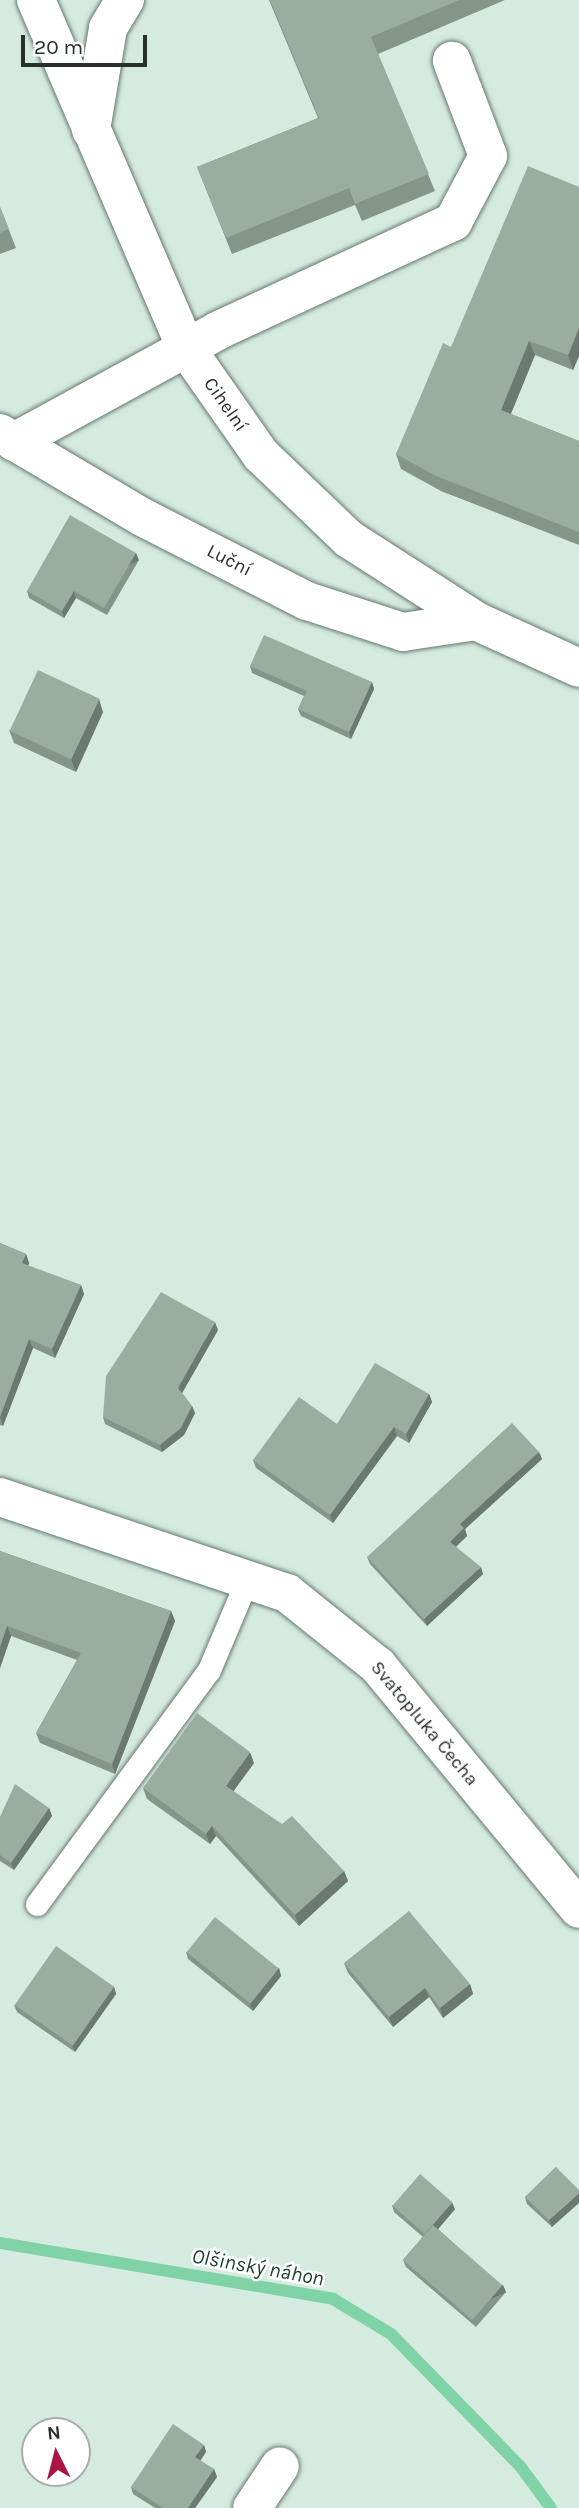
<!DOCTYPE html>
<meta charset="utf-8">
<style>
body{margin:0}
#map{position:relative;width:579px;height:2508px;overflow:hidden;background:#d6ebdf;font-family:Karla,sans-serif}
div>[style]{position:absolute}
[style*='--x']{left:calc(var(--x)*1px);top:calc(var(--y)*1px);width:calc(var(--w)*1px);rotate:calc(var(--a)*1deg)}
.stream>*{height:12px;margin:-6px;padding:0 6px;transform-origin:6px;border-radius:6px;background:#7fd3a7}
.roads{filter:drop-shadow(0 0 2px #65786d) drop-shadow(0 0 2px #65786d)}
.service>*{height:23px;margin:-11.5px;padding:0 11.5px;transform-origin:11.5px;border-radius:11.5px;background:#fff}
.minor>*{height:38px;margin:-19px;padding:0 19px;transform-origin:19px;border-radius:19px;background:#fff}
.wall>*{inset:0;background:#84958a}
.shaded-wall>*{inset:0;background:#6b7971;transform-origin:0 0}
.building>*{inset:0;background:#99ada1;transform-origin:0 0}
span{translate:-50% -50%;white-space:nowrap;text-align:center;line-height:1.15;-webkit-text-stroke:5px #fff;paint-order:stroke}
.street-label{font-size:19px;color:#272f2a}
.water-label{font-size:21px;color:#1a3f2d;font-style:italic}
.north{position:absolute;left:21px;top:2417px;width:70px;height:70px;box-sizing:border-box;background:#fff;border:2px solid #a9acaa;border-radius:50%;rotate:354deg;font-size:19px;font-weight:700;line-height:28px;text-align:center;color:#272f2a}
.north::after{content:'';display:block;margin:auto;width:24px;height:32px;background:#ab1646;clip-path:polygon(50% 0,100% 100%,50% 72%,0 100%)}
.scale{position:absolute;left:21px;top:35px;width:126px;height:32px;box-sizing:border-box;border:4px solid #272f2a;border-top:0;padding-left:9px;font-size:21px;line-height:24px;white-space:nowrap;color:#272f2a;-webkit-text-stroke:5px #fff;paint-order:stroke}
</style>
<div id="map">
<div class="stream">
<div style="--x:0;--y:2243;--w:338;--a:9.5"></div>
<div style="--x:333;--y:2299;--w:68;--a:31.1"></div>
<div style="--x:391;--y:2334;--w:185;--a:45.7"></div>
<div style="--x:520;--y:2466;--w:52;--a:53.6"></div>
</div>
<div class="roads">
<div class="service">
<div style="--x:37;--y:1904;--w:290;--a:-53.7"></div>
<div style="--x:209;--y:1670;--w:98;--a:-67.1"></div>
</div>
<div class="minor">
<div style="--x:36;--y:0;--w:379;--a:66.7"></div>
<div style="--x:186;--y:348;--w:131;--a:55"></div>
<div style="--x:261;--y:455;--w:122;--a:43.7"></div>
<div style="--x:349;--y:539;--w:151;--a:32.8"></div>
<div style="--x:476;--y:621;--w:113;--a:24.5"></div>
<div style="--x:91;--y:130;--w:103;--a:-80.5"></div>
<div style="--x:108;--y:28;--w:33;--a:-59"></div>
<div style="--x:0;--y:433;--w:167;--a:30.6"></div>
<div style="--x:144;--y:518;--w:183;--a:27"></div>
<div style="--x:307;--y:601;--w:101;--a:17.9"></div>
<div style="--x:403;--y:632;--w:74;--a:-8.6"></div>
<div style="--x:14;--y:442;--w:234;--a:-28.6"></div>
<div style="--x:219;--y:330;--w:258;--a:-24.8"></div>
<div style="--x:453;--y:222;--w:75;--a:-62.1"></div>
<div style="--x:488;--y:156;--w:102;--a:-110.8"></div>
<div style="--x:0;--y:1497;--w:303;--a:18.5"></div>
<div style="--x:287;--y:1593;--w:117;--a:38.7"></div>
<div style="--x:378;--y:1666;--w:315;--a:50.4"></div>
<div style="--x:252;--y:2508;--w:50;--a:-56.3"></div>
</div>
</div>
<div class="wall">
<div style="clip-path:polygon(269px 0,505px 0,378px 54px,435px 191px,362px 221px,355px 205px,232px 254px,197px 167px,318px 118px)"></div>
<div style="clip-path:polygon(579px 187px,579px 356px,573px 370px,535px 355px,511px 414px,579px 441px,579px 545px,441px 491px,401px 469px,396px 454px,451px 347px)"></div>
<div style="clip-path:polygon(0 207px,16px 248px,0 254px)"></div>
<div style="clip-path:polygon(139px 560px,107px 615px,76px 598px,64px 618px,29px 598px,27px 591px)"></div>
<div style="clip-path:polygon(250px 666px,372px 682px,374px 689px,351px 739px,301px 716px,298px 709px,304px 696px,252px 673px)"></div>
<div style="clip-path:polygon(103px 712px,76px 772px,14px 743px,9px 730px)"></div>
<div style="clip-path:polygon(0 1243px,26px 1254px,29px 1263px,28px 1266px,81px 1285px,84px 1294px,55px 1358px,33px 1348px,3px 1426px,0 1425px)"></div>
<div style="clip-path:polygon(218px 1330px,182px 1393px,192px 1406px,195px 1413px,184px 1435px,162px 1452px,105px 1424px,103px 1417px)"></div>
<div style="clip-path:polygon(429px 1394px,432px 1402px,409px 1443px,397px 1436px,333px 1523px,256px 1468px,253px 1460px,337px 1424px)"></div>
<div style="clip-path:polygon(539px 1452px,542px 1459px,465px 1529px,467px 1536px,456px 1547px,483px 1574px,427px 1626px,370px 1564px,367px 1557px)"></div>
<div style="clip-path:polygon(0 1551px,171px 1611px,175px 1621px,115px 1774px,40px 1743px,36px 1733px,77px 1660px,11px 1636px,0 1668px)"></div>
<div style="clip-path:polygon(254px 1763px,233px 1791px,344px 1871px,348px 1881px,299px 1926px,216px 1836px,210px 1844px,147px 1799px,143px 1788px)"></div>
<div style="clip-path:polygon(49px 1808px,52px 1816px,14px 1870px,0 1861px,0 1817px)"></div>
<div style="clip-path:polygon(186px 1952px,279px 1968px,281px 1976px,253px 2011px,188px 1959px)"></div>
<div style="clip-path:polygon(344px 1963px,470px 1984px,473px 1994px,443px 2018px,429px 1997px,393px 2027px,348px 1973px)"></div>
<div style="clip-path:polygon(114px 1987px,116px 1994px,75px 2052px,17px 2012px,14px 2005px)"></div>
<div style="clip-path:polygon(556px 2167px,552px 2227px,527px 2204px,525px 2197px)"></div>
<div style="clip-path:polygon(392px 2205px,455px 2209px,438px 2229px,506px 2292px,476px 2327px,406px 2267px,403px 2260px,423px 2237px,394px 2212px)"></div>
<div style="clip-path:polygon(204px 2445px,206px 2452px,200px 2461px,214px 2469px,217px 2477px,195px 2508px,155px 2508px,133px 2494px,131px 2487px)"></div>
</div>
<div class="shaded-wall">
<div style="clip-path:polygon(579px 328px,579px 356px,573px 370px,568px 355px)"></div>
<div style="clip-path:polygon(529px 341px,535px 355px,506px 425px,501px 410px)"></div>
<div style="left:136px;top:553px;width:8px;height:64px;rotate:67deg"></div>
<div style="clip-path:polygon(74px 591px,76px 598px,64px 618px,62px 611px)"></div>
<div style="clip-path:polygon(372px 682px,374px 689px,351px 739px,349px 732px)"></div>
<div style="clip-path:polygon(99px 699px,103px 712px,76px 772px,71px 759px)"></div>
<div style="clip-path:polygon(26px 1254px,29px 1263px,25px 1272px,22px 1263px)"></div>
<div style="clip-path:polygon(81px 1285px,84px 1294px,55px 1358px,52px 1349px)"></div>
<div style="clip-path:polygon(215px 1322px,218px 1330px,181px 1395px,178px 1388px)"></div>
<div style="clip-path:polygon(29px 1339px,33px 1348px,3px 1426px,0 1417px)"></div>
<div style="clip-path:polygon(429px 1394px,432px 1402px,409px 1443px,406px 1434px)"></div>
<div style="clip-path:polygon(192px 1406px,195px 1413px,184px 1435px,162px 1452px,160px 1445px)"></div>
<div style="clip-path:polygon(394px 1427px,397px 1436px,333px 1523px,330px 1515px)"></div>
<div style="clip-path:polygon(539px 1452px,542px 1459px,465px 1529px,467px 1536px,453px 1549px,450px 1542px,460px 1524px)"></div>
<div style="clip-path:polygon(481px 1567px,483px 1574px,427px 1626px,424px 1619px)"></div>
<div style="clip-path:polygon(171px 1611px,175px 1621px,115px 1774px,112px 1764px)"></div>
<div style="clip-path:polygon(7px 1626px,11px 1636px,0 1668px,0 1647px)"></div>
<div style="clip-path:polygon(250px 1752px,254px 1763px,230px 1796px,226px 1786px)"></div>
<div style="clip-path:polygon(49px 1808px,52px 1816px,14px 1870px,11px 1863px)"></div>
<div style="clip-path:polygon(212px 1826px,216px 1836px,210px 1844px,206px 1834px)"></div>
<div style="clip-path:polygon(344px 1871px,348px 1881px,299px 1926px,295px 1915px)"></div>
<div style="clip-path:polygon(279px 1968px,281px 1976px,253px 2011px,250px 2004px)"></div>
<div style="clip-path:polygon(470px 1984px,473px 1994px,443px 2018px,440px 2008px)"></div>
<div style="clip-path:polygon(114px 1987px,116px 1994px,75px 2052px,72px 2045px)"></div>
<div style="clip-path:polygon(425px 1988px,429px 1997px,393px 2027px,389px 2017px)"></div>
<div style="clip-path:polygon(579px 2193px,579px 2203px,552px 2227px,549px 2220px)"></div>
<div style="clip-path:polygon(452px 2202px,455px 2209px,428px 2241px,425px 2234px)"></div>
<div style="left:503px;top:2285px;width:8px;height:46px;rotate:67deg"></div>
<div style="clip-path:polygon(204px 2445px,206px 2452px,198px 2464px,195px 2457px)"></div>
<div style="clip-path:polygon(214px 2469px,217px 2477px,195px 2508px,188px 2508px)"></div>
</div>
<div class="building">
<div style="clip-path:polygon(270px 0,459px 0,371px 37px,429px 174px,355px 204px,349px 188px,226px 238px,197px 167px,319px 118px)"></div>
<div style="clip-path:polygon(528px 166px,579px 187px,579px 328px,568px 355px,529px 341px,501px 410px,579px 441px,579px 532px,436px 476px,396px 454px,443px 343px,451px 347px)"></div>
<div style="clip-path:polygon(0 207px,9px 229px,0 233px)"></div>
<div style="clip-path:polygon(70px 515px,136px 553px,104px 608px,74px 591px,62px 611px,27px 591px)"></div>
<div style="clip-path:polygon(264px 635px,372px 682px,349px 732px,298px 709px,307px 691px,250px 666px)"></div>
<div style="left:38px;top:670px;width:68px;height:67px;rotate:25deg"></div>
<div style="clip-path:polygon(0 1243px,26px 1254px,22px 1263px,81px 1285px,52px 1349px,29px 1339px,0 1417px)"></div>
<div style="clip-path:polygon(161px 1292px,215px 1322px,178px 1388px,192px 1406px,181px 1428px,160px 1445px,103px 1417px,106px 1376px)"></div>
<div style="clip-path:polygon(375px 1363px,429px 1394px,406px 1434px,394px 1427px,330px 1515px,253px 1460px,299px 1397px,337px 1424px)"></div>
<div style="clip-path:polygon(512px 1423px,539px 1452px,460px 1524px,464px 1528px,450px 1542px,481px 1567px,424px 1619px,367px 1557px)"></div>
<div style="clip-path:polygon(0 1551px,171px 1611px,112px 1764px,36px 1733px,81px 1653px,7px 1626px,0 1647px)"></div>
<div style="clip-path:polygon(197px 1713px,250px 1752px,226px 1786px,282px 1824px,292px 1816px,344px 1871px,295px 1915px,212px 1826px,206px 1834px,143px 1788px)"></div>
<div style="clip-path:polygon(15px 1784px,49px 1808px,11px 1863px,0 1855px,0 1817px)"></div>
<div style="clip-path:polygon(409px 1911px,470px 1984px,440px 2008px,425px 1988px,389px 2017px,344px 1963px)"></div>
<div style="left:215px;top:1917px;width:82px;height:45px;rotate:39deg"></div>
<div style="left:56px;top:1946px;width:71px;height:72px;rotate:35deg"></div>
<div style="clip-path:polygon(556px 2167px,579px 2190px,579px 2193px,549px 2220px,525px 2197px)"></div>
<div style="left:420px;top:2174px;width:43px;height:42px;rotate:41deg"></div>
<div style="left:433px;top:2225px;width:92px;height:46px;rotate:41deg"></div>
<div style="clip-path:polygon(173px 2424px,204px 2445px,195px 2457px,214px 2469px,188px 2508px,163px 2508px,131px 2487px)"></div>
</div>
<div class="street-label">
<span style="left:225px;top:405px;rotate:55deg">Cihelní</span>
<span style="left:229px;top:561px;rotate:27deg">Luční</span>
<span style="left:424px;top:1724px;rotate:50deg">Svatopluka Čecha</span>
</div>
<div class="water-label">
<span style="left:258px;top:2267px;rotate:10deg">Olšinský náhon</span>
</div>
<div class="north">N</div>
<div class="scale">20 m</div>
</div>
